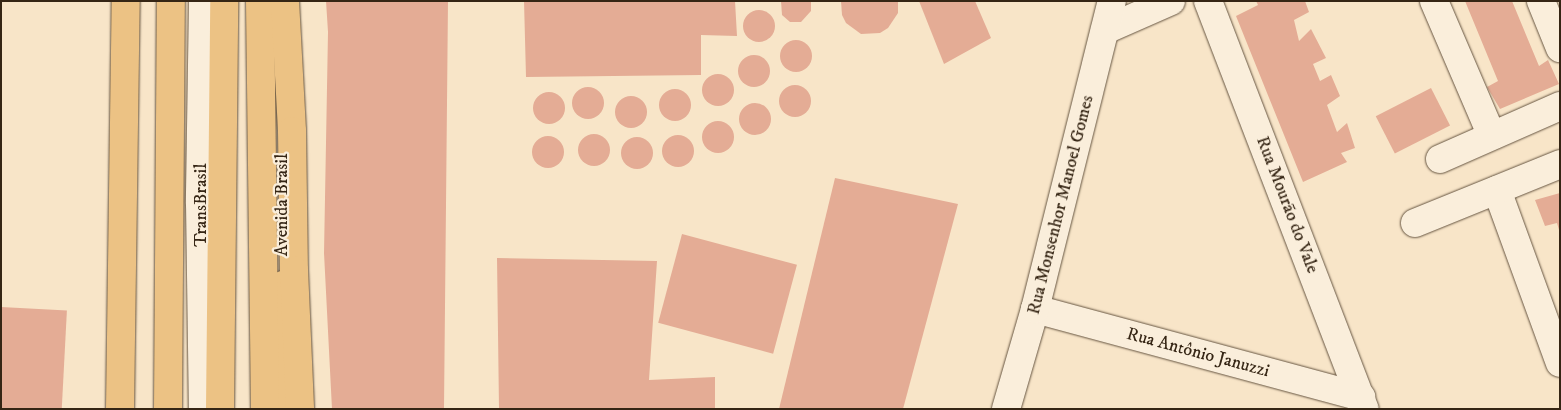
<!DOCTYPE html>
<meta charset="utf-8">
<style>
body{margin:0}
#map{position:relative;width:1561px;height:410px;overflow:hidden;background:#f8e5c8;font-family:"IM FELL DW Pica",serif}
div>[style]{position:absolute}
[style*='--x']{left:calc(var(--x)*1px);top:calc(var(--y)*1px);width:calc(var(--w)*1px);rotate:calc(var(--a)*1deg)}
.building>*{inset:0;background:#e4ac95;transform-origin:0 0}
.round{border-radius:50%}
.roads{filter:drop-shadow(0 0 1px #665541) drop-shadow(0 0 1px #665541)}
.minor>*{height:28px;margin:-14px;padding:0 14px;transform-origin:14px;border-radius:14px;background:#faeedb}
.major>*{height:28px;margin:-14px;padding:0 14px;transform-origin:14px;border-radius:14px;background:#ecc284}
.highway>*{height:28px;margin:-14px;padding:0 14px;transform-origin:14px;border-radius:14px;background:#ecc284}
span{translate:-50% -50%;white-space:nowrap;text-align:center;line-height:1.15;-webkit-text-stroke:4.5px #faeedb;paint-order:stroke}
.street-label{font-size:18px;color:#352514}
.frame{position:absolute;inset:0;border:2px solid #352514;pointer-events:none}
</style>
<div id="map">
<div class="building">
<div style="clip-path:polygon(326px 1px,448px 1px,444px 409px,332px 409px,324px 253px,328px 32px)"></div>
<div style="clip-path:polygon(524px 1px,735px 1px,737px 36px,701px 35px,701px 75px,526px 77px)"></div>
<div style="clip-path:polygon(781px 1px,811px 1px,811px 11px,801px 22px,790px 22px,782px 15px)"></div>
<div style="clip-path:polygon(841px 1px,898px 1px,898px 13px,888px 28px,880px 33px,861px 34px,846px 23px,842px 15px)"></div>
<div style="clip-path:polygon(919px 1px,975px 1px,991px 38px,944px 64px)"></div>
<div style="clip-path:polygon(1256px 1px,1305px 1px,1309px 12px,1294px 20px,1299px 41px,1311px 29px,1326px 58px,1313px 64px,1320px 81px,1331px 75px,1340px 96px,1327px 105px,1337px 132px,1347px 123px,1355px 148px,1341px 153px,1347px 162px,1303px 182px,1236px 16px,1258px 5px)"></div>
<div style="clip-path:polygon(1465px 1px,1512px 1px,1539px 66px,1548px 60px,1559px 84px,1500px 109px,1487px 87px,1498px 81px)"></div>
<div class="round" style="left:743px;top:10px;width:32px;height:32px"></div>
<div class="round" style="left:780px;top:40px;width:32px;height:32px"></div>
<div class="round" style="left:738px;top:55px;width:32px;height:32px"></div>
<div class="round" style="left:702px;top:74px;width:32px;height:32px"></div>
<div class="round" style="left:779px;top:85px;width:32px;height:32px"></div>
<div class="round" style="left:572px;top:87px;width:32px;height:32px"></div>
<div style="left:1431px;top:88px;width:42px;height:62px;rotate:63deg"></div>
<div class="round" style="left:659px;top:89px;width:32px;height:32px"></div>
<div class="round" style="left:533px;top:92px;width:32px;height:32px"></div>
<div class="round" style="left:615px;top:96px;width:32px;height:32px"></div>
<div class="round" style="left:739px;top:103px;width:32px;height:32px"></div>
<div class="round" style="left:702px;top:121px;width:32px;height:32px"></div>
<div class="round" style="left:578px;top:134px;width:32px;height:32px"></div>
<div class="round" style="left:662px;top:135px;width:32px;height:32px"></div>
<div class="round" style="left:532px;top:136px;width:32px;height:32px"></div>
<div class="round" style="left:621px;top:137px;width:32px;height:32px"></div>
<div style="clip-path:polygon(835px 178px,958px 204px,903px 409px,779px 409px)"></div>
<div style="clip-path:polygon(1560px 193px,1560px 230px,1559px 230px,1557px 223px,1545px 226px,1535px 200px)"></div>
<div style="left:682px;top:234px;width:119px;height:92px;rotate:15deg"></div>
<div style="clip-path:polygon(497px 258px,657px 261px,649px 380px,715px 377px,715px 409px,499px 409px)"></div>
<div style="left:1px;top:307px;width:66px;height:102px;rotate:3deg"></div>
</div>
<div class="roads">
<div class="minor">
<div style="--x:203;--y:1;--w:202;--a:90.9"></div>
<div style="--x:200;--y:203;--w:206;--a:89.2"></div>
<div style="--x:1208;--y:1;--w:437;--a:69"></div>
<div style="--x:1434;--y:1;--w:145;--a:66.8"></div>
<div style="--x:1541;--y:1;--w:51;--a:68"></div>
<div style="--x:1105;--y:30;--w:72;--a:-23.7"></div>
<div style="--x:1440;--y:159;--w:131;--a:-23.8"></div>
<div style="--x:1497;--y:190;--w:184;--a:70"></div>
<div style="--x:1415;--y:223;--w:157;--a:-22.1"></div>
<div style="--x:1035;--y:309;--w:338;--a:15.1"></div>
<div style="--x:1006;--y:409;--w:104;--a:-73.8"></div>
<div style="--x:1035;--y:309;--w:317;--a:-76"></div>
</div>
<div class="major">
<div style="--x:283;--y:285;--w:124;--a:88.2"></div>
</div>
<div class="highway">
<div style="--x:260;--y:1;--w:408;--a:89.3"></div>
<div style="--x:285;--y:1;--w:130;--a:86.9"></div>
<div style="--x:292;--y:131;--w:139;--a:89.2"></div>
<div style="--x:294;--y:270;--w:139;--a:87.5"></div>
<div style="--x:120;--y:409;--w:408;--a:-89.2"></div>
<div style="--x:168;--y:409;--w:408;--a:-89.6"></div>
<div style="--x:220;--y:409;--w:408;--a:-89.4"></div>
</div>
</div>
<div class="street-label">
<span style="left:201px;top:205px;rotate:-90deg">TransBrasil</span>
<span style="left:282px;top:205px;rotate:-90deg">Avenida Brasil</span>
<span style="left:1061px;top:205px;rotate:-76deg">Rua Monsenhor Manoel Gomes</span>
<span style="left:1287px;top:205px;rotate:69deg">Rua Mourão do Vale</span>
<span style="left:1198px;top:353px;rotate:15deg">Rua Antônio Januzzi</span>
</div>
<div class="frame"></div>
</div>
